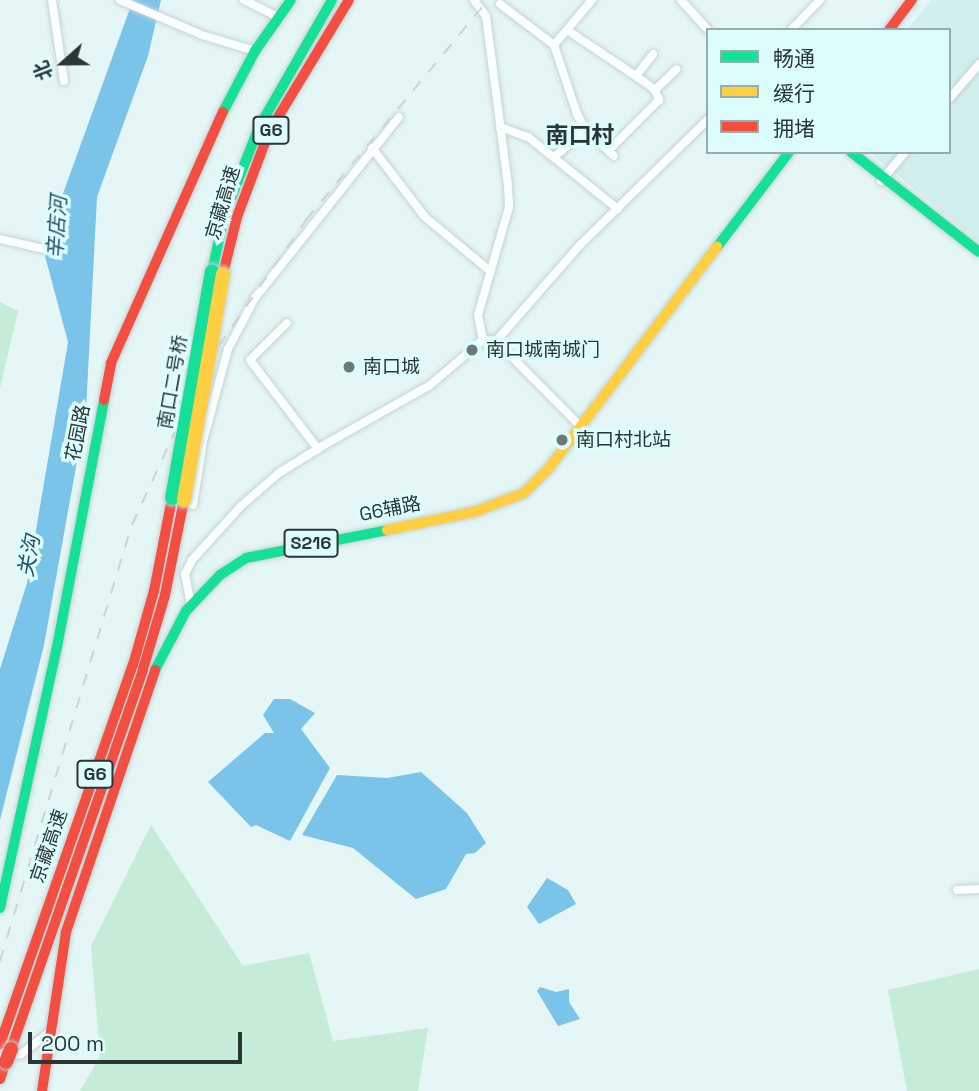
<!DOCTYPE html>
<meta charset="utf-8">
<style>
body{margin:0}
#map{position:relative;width:979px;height:1091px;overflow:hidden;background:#e4f6f5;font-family:"Space Grotesk","Noto Sans SC",sans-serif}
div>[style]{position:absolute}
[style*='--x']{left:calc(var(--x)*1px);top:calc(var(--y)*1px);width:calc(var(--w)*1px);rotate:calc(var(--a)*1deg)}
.built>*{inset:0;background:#d1efee}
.green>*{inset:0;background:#c4ecd6}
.water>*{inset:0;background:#7ac4e9}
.roads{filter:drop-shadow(0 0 2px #c6d3d3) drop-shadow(0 0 2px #c6d3d3)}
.street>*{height:8px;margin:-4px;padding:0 4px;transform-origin:4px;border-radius:4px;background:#fbfefe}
.fast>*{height:10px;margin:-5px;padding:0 5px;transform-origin:5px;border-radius:5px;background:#16e098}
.slow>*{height:10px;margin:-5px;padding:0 5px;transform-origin:5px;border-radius:5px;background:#ffcf43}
.jam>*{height:10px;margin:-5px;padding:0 5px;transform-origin:5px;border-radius:5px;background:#f24e42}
.rail>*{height:2px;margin-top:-1px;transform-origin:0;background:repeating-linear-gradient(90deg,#cfd3d3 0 12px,transparent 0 24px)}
.bridges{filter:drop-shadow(0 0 2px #c6d3d3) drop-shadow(0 0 2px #c6d3d3)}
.fast-bridge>*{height:14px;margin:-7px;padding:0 7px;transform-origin:7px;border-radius:7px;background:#16e098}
.slow-bridge>*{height:14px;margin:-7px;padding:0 7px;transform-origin:7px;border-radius:7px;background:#ffcf43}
.jam-bridge>*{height:14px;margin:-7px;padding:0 7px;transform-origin:7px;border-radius:7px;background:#f24e42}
.dots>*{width:19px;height:19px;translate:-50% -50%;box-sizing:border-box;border:4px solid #ddfdfc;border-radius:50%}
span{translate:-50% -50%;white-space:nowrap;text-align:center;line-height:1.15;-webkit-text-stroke:7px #ddfdfc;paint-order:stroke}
.shield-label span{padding:2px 5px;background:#ddfdfc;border:2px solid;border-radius:5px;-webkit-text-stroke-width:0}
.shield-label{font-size:18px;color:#2a3636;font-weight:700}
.street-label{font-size:19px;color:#2a3636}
.poi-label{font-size:19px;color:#2a3636}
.left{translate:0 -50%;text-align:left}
.water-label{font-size:21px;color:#264f66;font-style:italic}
.quarter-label{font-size:23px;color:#2a3636;font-weight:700}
.legend{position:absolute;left:706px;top:28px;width:245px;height:126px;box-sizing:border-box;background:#ddfdfc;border:2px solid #95adad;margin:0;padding:9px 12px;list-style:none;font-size:21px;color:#2a3636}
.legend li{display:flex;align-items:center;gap:14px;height:35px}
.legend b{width:35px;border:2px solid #95adad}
.north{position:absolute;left:28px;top:28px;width:70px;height:70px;-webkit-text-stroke:5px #ddfdfc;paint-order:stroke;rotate:249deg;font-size:19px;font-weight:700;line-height:28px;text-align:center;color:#2a3636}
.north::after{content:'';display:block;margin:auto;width:24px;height:32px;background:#2a3636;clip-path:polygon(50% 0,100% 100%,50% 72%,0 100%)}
.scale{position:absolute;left:28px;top:1032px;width:214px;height:32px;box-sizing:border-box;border:4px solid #2a3636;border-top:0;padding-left:9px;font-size:21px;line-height:24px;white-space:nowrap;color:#2a3636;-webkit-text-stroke:5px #ddfdfc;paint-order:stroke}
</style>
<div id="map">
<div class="built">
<div style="clip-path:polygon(931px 0,979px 0,979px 242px,869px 152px,949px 152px,949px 30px,907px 30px)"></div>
</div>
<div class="green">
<div style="clip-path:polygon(0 302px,18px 311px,0 388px)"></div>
<div style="clip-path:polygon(151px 825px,243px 966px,309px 953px,333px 1041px,428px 1028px,418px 1091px,80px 1091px,100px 1056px,91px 946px)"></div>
<div style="clip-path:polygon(979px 969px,979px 1091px,907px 1091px,888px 990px)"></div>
</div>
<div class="water">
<div style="clip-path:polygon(133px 0,161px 0,148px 56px,97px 197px,86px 411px,44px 645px,0 820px,0 669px,27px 583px,68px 342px,45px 256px,57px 210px)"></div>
<div style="clip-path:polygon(274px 699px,290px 699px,315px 713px,301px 729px,330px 768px,290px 841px,256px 825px,251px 827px,208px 782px,265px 733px,274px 733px,263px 715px)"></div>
<div style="clip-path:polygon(421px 772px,467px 813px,486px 843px,475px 853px,466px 854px,446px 889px,416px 899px,353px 848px,302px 835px,337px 775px,387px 778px)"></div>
<div style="clip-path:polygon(547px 878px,568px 890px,576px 904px,539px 924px,527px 907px)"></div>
<div style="clip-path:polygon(540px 987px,556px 992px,569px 989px,569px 1002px,580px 1019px,558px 1026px,537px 991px)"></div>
</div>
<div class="roads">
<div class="street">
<div style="--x:52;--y:0;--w:82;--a:81.6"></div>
<div style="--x:120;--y:0;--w:89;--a:23.1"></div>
<div style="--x:202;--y:35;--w:55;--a:16.8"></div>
<div style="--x:244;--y:0;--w:40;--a:26.6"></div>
<div style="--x:474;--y:0;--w:20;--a:53"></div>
<div style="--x:486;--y:16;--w:171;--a:82.6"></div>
<div style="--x:508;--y:186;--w:21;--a:87"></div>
<div style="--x:509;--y:207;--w:112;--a:106"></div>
<div style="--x:478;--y:315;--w:25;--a:79"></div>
<div style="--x:681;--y:0;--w:40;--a:48"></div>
<div style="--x:500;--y:4;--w:68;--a:37.2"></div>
<div style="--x:554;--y:45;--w:73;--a:71.6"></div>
<div style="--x:577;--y:114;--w:18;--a:61"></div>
<div style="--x:586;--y:130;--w:38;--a:43"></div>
<div style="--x:567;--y:30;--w:83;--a:33.7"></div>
<div style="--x:636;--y:76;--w:24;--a:36"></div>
<div style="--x:655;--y:90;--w:11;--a:68"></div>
<div style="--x:659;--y:100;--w:71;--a:135"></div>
<div style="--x:791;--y:30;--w:42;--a:-46"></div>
<div style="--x:554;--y:45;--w:59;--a:-49.8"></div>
<div style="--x:636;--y:76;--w:28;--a:-52"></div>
<div style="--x:655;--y:90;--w:30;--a:-44"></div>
<div style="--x:949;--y:99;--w:46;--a:-49.4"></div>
<div style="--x:500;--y:127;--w:30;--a:20"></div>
<div style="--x:528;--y:137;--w:115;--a:38.7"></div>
<div style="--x:372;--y:148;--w:87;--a:52.5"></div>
<div style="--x:425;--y:217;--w:85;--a:39.7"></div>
<div style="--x:554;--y:157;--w:42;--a:-40.2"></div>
<div style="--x:881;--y:181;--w:38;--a:-50"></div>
<div style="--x:0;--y:239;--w:45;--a:12.8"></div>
<div style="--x:287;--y:323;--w:52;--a:135"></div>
<div style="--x:250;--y:360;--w:112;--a:52.6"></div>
<div style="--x:496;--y:341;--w:128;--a:-48.8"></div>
<div style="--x:580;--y:245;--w:180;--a:-44.5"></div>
<div style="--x:193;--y:505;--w:65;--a:-81.1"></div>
<div style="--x:203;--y:441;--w:95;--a:-74.8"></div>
<div style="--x:228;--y:349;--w:58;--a:-62.1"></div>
<div style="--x:255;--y:298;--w:231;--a:-51.5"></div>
<div style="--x:191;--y:605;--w:32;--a:-101"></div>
<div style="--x:185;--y:574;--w:16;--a:-63"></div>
<div style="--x:192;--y:560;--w:73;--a:-47.8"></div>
<div style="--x:241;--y:506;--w:50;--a:-41"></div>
<div style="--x:279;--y:473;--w:53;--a:-31.9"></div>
<div style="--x:324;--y:445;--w:122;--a:-29.5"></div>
<div style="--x:430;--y:385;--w:70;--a:-40.3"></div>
<div style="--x:483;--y:340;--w:13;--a:4"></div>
<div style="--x:496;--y:341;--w:121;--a:45.3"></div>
<div style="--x:957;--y:890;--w:22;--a:-3"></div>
<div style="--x:0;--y:1057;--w:21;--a:-8"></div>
<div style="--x:21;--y:1054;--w:41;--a:-37.1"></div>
</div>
<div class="fast">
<div style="--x:223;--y:112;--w:69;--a:-62.3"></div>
<div style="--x:255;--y:51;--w:62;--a:-54.8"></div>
<div style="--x:851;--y:152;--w:162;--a:38"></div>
<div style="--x:717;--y:247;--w:119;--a:-52.8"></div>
<div style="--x:212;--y:272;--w:57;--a:-77.9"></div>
<div style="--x:224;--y:216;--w:96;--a:-68.5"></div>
<div style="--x:259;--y:127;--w:146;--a:-60.1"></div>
<div style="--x:155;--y:670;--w:67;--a:-62.3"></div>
<div style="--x:186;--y:611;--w:50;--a:-46.6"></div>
<div style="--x:220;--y:575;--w:31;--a:-33"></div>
<div style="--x:246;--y:558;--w:144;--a:-11.2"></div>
<div style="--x:0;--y:908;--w:267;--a:-77.7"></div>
<div style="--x:57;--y:647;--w:251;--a:-79.2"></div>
</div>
<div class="slow">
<div style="--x:387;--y:530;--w:89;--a:-11.7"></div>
<div style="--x:474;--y:512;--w:53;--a:-20.8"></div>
<div style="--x:524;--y:493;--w:35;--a:-45"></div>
<div style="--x:549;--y:468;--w:278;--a:-52.8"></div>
</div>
<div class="jam">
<div style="--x:889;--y:30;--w:38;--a:-53"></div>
<div style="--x:223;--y:274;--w:59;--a:-76.2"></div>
<div style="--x:237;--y:217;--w:91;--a:-69.4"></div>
<div style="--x:269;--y:132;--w:154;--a:-58.8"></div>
<div style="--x:104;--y:400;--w:38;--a:-79"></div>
<div style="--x:111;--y:363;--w:275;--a:-66"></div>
<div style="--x:0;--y:1044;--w:402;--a:-70.7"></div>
<div style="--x:133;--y:665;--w:77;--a:-74.2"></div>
<div style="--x:154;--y:591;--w:95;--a:-79"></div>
<div style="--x:11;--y:1049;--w:402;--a:-70.8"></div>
<div style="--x:143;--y:669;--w:77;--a:-73.4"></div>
<div style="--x:165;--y:595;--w:97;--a:-78.7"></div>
<div style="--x:0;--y:1079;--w:18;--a:-71"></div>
<div style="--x:42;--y:1091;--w:161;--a:-81.4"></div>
<div style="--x:66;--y:932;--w:277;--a:-71.2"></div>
</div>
</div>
<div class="rail">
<div style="--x:0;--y:961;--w:456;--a:-73.2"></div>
<div style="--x:132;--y:525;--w:175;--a:-65.3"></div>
<div style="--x:205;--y:366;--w:178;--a:-55.3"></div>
<div style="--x:306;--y:220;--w:286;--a:-50.4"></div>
</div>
<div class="bridges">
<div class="fast-bridge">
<div style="--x:172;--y:498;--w:230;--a:-80"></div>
</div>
<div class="slow-bridge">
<div style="--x:184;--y:500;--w:229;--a:-80.2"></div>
</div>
<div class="jam-bridge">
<div style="--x:6;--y:1062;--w:14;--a:-69"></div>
</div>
</div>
<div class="dots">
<div style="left:472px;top:350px;background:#6b7979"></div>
<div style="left:349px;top:367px;background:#6b7979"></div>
<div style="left:562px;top:440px;background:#6b7979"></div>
</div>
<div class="shield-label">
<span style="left:271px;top:130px">G6</span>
<span style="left:311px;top:543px">S216</span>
<span style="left:95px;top:774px">G6</span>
</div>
<div class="street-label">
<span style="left:223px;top:203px;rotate:-73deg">京藏高速</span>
<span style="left:173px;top:382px;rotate:-80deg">南口二号桥</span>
<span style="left:78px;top:433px;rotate:-79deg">花园路</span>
<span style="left:390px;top:509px;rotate:-11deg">G6辅路</span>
<span style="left:49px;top:846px;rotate:-71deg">京藏高速</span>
</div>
<div class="poi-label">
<span class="left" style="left:486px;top:350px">南口城南城门</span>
<span class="left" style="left:363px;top:367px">南口城</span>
<span class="left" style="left:576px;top:440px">南口村北站</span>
</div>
<div class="water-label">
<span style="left:57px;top:227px;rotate:-86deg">辛店河</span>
<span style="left:29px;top:556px;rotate:-80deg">关沟</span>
</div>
<div class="quarter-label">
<span style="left:580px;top:135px">南口村</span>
</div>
<ul class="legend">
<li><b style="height:9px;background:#16e098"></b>畅通</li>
<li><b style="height:9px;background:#ffcf43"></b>缓行</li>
<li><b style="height:9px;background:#f24e42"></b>拥堵</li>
</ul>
<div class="north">北</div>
<div class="scale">200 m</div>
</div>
